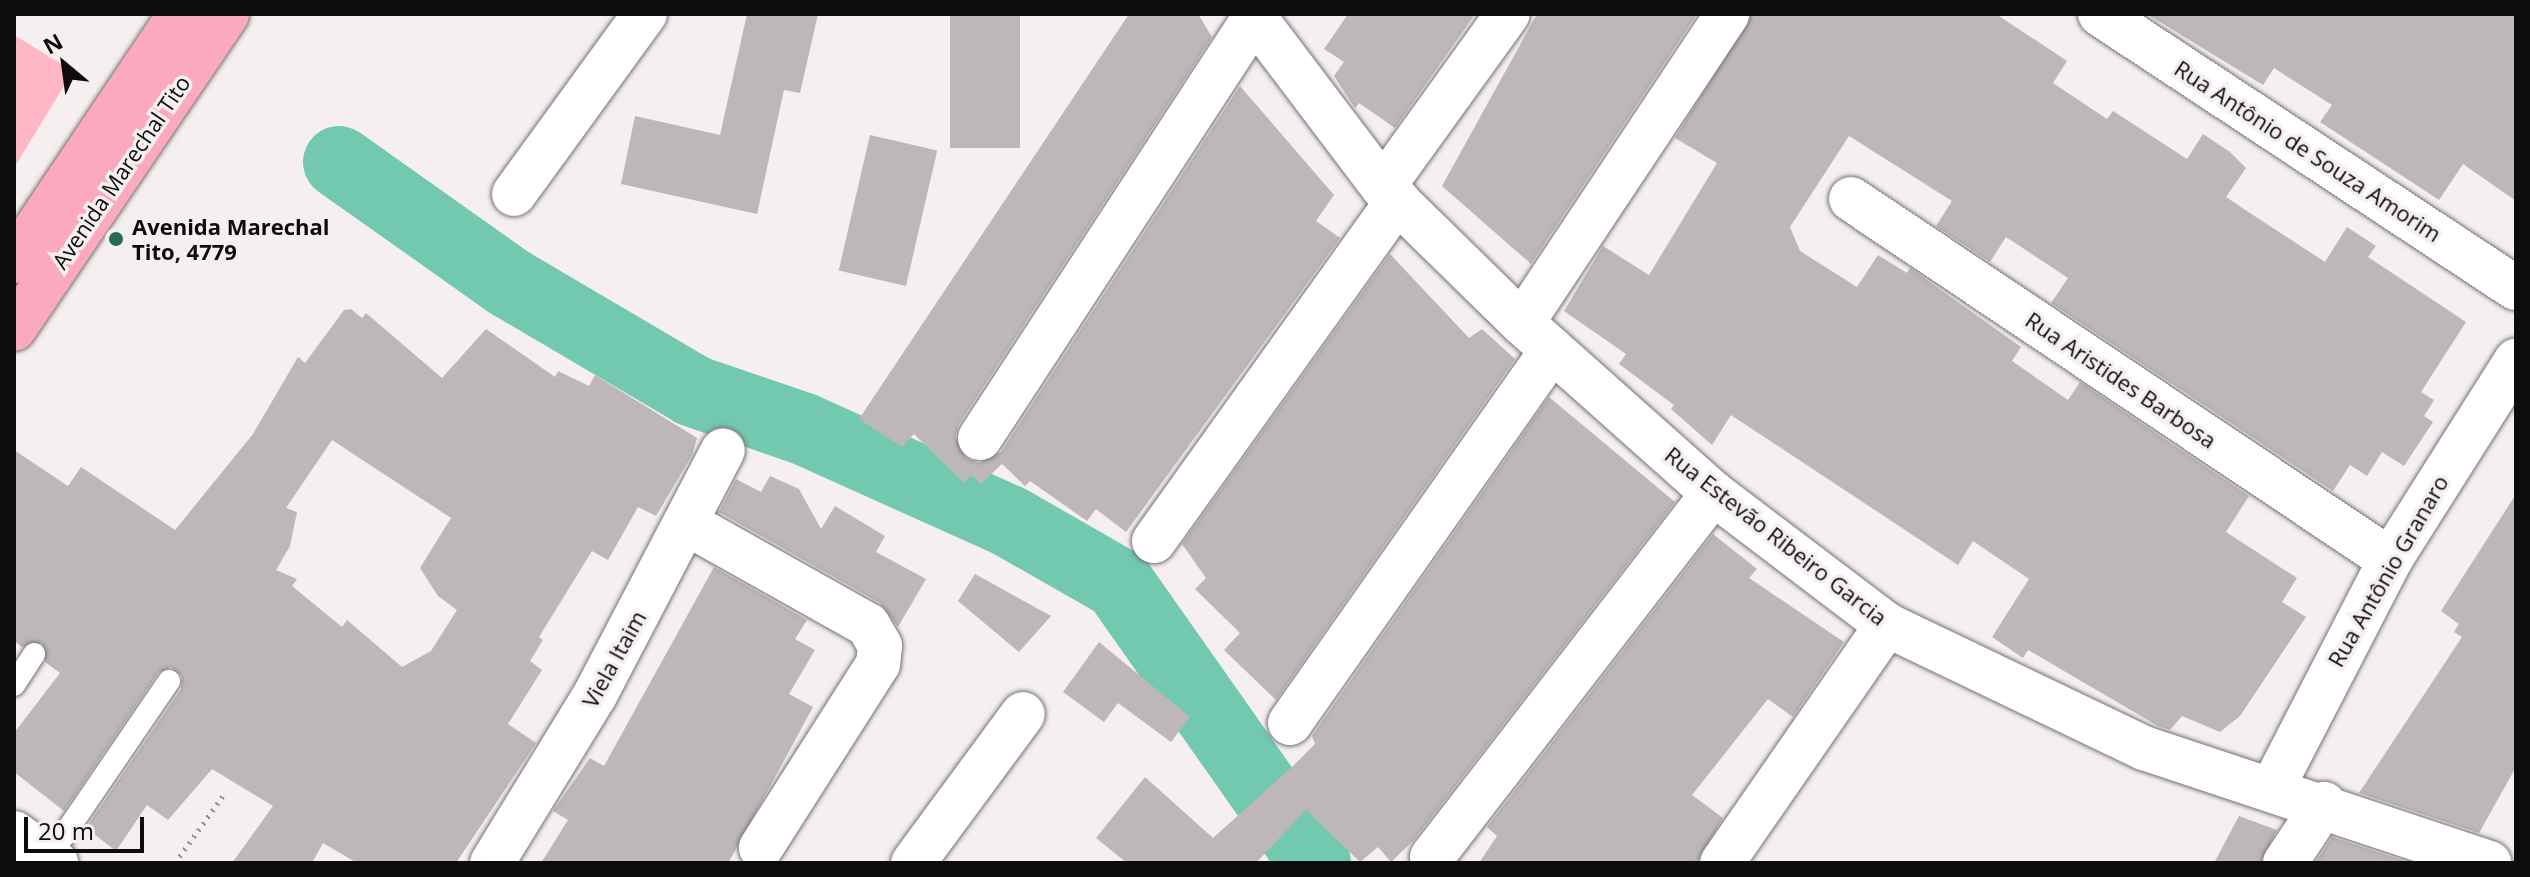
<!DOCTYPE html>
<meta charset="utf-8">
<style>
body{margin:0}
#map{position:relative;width:2530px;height:877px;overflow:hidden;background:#f5eff0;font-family:"Open Sans",sans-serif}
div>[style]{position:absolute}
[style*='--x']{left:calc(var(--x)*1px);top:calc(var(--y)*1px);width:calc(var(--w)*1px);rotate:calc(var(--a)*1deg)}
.green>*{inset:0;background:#ffb6c5}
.river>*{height:72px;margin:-36px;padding:0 36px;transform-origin:36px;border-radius:36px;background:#73c8b0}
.building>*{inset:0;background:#bdb7b8;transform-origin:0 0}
.path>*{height:5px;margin-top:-2.5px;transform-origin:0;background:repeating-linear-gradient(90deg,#959191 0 2px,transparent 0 8px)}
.roads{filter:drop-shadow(0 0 2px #777172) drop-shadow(0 0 2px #777172)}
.service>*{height:22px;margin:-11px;padding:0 11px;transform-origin:11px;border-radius:11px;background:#fff}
.minor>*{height:44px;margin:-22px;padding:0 22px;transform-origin:22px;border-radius:22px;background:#fff}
.tertiary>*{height:44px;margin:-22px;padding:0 22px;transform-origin:22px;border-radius:22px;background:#fff}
.primary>*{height:44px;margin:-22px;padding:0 22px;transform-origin:22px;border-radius:22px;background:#faa9be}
.dots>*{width:22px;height:22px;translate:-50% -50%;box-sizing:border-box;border:4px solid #f5eff0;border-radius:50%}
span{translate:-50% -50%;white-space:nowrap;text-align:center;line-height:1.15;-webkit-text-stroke:7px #f5eff0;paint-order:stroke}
.street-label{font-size:22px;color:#0d0b0b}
.poi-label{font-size:22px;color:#0d0b0b;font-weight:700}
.left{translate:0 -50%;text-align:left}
.frame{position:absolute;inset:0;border:16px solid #0d0b0b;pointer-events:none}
.north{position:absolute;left:24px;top:24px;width:80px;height:80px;-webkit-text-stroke:6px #f5eff0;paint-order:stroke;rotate:331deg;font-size:22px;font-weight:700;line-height:32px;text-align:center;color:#0d0b0b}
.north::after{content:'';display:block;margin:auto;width:28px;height:36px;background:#0d0b0b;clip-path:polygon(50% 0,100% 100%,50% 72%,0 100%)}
.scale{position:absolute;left:24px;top:817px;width:120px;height:36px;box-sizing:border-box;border:4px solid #0d0b0b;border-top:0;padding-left:10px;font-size:24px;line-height:28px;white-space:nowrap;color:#0d0b0b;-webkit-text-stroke:6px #f5eff0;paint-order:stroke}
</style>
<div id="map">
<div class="green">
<div style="clip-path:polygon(14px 35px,73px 71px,14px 168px)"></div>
</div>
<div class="river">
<div style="--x:339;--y:162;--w:209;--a:35.3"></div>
<div style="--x:510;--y:283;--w:212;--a:30.5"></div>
<div style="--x:693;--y:391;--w:117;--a:18.9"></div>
<div style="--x:804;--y:429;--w:225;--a:24.2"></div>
<div style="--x:1009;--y:521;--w:127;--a:29.8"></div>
<div style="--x:1119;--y:584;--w:341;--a:54.9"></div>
</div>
<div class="building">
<div style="clip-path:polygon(747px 14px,818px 14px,800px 93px,784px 90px,757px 214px,621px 184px,635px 116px,720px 135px)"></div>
<div style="left:950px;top:14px;width:70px;height:134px"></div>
<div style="clip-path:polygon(1129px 14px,1198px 14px,1212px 37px,959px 424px,955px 437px,966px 458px,979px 463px,1001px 452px,1240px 86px,1334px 195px,1316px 221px,1340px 238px,1126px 532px,1096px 509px,1087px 521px,1030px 481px,1025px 486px,1002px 464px,981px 484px,971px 475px,964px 483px,914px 434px,902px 447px,859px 419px)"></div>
<div style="clip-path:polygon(1348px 14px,1475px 14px,1395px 128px,1359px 103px,1355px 108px,1334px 76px,1344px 62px,1324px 49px)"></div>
<div style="clip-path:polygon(1537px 14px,1697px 14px,1531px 264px,1442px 186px)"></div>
<div style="clip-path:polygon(1752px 14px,1996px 14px,2067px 61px,2053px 83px,2107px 119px,2113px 111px,2187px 159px,2203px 134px,2230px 152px,2246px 168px,2226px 197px,2256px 217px,2325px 262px,2347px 227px,2376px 246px,2368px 257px,2466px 322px,2421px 392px,2434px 400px,2424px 416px,2433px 422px,2404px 466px,2382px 452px,2367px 476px,2350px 465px,2333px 491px,2051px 303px,2068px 278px,2006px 237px,1990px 262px,1936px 226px,1952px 201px,1849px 136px,1790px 227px,1800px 251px,1857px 287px,1878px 255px,1907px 273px,1910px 268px,2021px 347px,2012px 361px,2068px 400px,2080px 382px,2249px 496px,2226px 532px,2297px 578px,2282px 602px,2306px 617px,2240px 716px,2220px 732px,2182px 716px,2170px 730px,2158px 726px,2028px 650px,2023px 658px,1992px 637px,2029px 579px,1973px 541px,1958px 565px,1731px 415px,1712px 445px,1671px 409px,1674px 405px,1619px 364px,1626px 354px,1564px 311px,1603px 246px,1649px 275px,1717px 163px,1675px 138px)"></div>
<div style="clip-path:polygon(2147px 14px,2516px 14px,2516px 201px,2463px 164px,2439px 200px,2320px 122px,2332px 105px,2274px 68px,2263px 85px)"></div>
<div style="left:870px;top:135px;width:69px;height:139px;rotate:13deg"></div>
<div style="clip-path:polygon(1390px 254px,1469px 338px,1482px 329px,1515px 359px,1276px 700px,1224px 650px,1240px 633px,1195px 589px,1206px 578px,1182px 544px)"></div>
<div style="clip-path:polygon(evenodd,351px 309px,362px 318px,366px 313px,442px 378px,486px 329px,555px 377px,558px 371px,589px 386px,595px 375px,697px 438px,692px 455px,656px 516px,638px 507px,608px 560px,592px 551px,539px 637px,543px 640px,530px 661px,542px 670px,508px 724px,536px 743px,456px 863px,357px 863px,323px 843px,312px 863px,232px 863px,273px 806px,212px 769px,168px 820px,147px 805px,116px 851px,86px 828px,181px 689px,182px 676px,171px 667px,158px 673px,64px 811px,14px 772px,14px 733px,60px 673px,45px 662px,42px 643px,22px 647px,14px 641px,14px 450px,68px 486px,81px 467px,175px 530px,253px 434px,298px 357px,305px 363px,344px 310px,351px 309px,332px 440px,451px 518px,420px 568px,438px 596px,457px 610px,431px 651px,402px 667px,347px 620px,342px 627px,292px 586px,297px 579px,276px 570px,290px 546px,297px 512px,286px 508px,332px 440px)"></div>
<div style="clip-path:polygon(1549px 397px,1675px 502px,1413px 841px,1391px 862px,1378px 847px,1360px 862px,1306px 810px,1256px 863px,1127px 863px,1096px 838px,1145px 777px,1213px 838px,1293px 766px,1315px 744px,1312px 736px)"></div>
<div style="clip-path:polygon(770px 476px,799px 489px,821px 529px,835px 506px,885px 536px,876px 552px,926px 579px,898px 627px,880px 603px,719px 512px,736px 479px,761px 492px)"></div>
<div style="clip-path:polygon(2516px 494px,2516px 767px,2479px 833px,2359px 793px,2462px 637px,2454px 632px,2459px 624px,2441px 611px)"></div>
<div style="clip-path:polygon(1713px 534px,1757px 569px,1749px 578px,1844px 642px,1793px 717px,1768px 699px,1692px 795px,1723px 818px,1697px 862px,1479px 863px,1497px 836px,1487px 827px)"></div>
<div style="clip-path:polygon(714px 567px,807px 620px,795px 639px,815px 650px,789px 694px,813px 707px,736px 849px,728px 863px,541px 863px,568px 820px,553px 811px,590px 758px,604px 766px)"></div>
<div style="clip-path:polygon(975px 574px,1051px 616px,1019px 652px,958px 601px)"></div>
<div style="clip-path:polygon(1099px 642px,1190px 717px,1171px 742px,1118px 703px,1104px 722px,1063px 692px)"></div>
<div style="clip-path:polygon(2239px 816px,2277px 830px,2260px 863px,2214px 863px)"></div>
<div style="clip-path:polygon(2332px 837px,2410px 863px,2315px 863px)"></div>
</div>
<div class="path">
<div style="--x:175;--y:863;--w:86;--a:-54.5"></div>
</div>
<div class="roads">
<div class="service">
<div style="--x:14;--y:685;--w:37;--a:-57"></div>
<div style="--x:49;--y:857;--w:213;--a:-55.7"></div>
</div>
<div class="minor">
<div style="--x:1252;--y:14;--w:217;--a:52.9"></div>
<div style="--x:1383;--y:187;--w:194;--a:44.4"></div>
<div style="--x:1522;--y:323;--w:256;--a:41.7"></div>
<div style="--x:1713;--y:493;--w:218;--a:37.2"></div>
<div style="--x:1887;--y:625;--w:285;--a:25.6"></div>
<div style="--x:2144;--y:748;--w:364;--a:18.4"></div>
<div style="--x:2100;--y:14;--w:498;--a:33.4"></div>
<div style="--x:1383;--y:187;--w:213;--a:-54.2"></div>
<div style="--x:514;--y:194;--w:223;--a:-54"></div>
<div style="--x:1851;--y:199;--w:649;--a:33.81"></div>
<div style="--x:1522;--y:323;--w:371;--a:-56.4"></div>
<div style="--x:980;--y:438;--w:501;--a:-56.88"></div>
<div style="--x:688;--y:524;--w:206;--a:29.3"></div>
<div style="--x:868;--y:625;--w:24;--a:60"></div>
<div style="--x:880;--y:646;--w:18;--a:96"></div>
<div style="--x:878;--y:664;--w:218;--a:122.5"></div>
<div style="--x:1154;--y:541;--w:419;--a:-54.4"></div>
<div style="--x:1290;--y:723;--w:456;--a:-54.9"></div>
<div style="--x:2273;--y:787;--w:255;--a:-62.7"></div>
<div style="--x:2390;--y:560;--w:236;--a:-57.7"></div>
<div style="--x:1432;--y:857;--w:460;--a:-52.3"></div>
<div style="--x:492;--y:863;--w:197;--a:-58.5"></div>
<div style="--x:595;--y:695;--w:276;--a:-62.4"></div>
<div style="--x:913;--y:863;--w:185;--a:-53.6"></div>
<div style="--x:1722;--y:863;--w:290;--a:-55.3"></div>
<div style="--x:2285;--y:863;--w:71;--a:-56.5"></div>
</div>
<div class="tertiary">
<div style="--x:14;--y:833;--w:52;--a:35.5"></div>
</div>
<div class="primary">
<div style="--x:14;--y:261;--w:298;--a:-56.1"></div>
<div style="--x:14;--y:329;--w:380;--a:-55.9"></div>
</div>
</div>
<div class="dots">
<div style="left:116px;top:239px;background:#276959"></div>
</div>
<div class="street-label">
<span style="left:2308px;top:151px;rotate:33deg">Rua Antônio de Souza Amorim</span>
<span style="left:121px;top:172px;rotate:-56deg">Avenida Marechal Tito</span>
<span style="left:2121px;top:380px;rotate:34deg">Rua Aristides Barbosa</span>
<span style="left:1776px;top:536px;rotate:38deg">Rua Estevão Ribeiro Garcia</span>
<span style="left:2388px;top:571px;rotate:-60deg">Rua Antônio Granaro</span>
<span style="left:614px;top:659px;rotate:-61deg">Viela Itaim</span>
</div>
<div class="poi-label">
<span class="left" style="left:132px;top:239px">Avenida Marechal<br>Tito, 4779</span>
</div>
<div class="frame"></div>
<div class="north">N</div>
<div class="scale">20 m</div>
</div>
